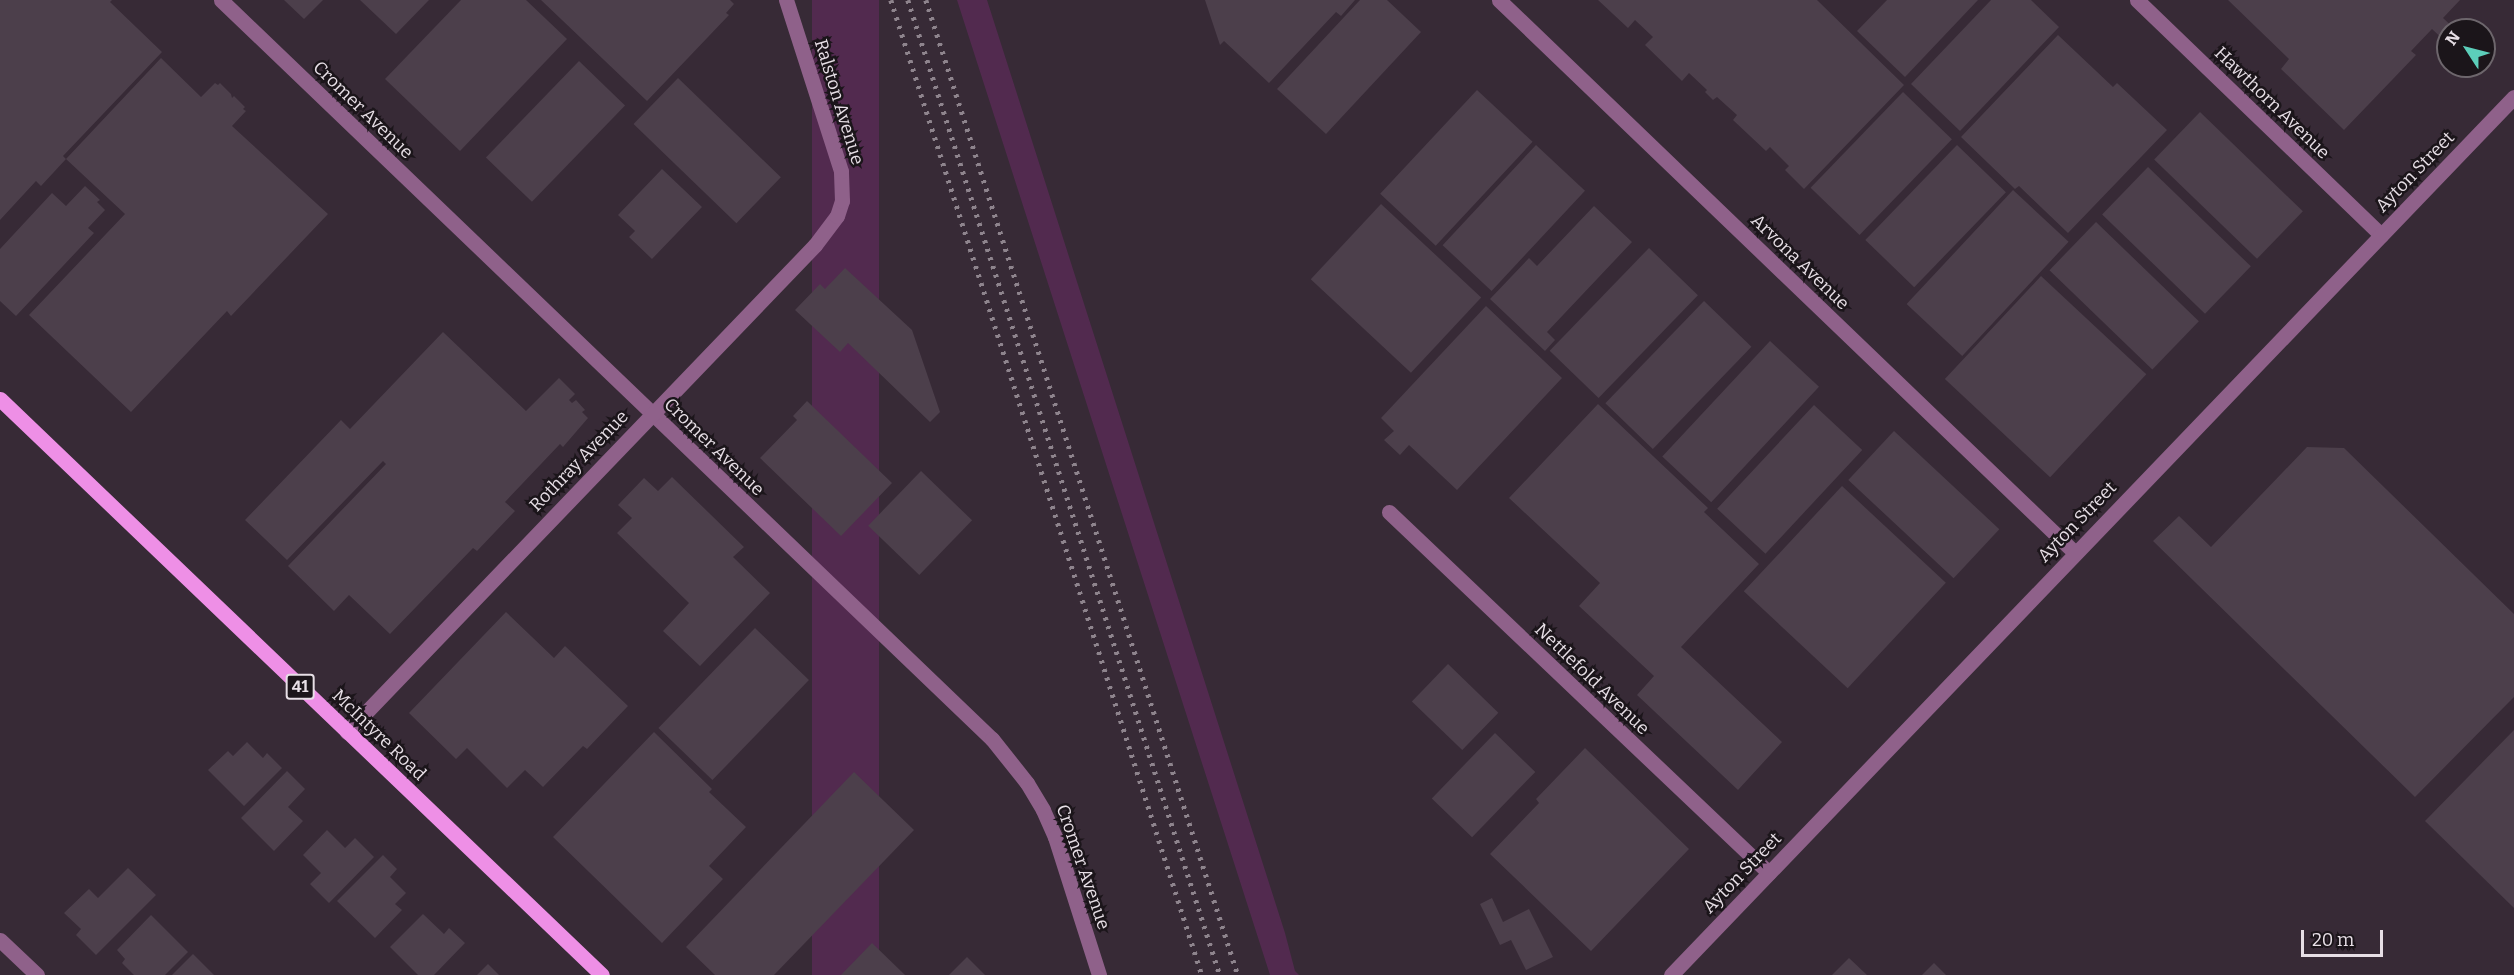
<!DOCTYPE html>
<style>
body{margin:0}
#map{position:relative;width:2514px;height:975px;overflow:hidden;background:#372a36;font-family:Bitter,serif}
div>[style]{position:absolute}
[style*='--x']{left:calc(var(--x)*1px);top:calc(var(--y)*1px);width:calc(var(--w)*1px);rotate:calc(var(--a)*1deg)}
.green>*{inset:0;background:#522a4f;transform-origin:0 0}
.building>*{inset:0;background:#4c3f4b;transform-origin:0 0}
.minor>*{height:15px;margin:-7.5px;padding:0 7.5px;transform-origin:7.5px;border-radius:7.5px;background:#8f618a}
.major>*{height:15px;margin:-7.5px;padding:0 7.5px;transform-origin:7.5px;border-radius:7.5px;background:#ee8fe6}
.rail>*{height:4.5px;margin-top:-2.25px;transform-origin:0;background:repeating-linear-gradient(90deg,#8e848d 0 3px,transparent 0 9px)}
span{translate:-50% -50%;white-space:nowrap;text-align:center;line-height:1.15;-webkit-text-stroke:5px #1b151a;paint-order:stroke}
.shield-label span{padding:2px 4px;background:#1b151a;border:2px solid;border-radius:4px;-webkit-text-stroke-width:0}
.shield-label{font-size:16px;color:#e7dfe6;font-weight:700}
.street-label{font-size:18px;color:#e7dfe6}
.north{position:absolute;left:2436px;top:18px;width:60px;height:60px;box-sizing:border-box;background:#1b151a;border:2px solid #6d666c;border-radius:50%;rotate:306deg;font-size:16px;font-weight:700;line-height:24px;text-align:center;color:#e7dfe6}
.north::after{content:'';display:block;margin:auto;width:21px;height:27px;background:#5cceba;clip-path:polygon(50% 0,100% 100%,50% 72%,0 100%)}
.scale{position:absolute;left:2301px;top:930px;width:82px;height:27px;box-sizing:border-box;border:3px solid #e7dfe6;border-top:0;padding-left:8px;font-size:18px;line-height:21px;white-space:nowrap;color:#e7dfe6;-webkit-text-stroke:4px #1b151a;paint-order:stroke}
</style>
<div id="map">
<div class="green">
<div style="left:812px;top:0;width:67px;height:1022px"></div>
<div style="clip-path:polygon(957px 0,987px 0,1285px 933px,1295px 971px,1299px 975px,1270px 975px)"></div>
</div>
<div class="building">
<div style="clip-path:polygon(0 0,112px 0,110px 2px,162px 52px,63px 156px,66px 159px,41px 186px,36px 181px,0 220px)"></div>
<div style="clip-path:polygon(284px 0,323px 0,304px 19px)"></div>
<div style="clip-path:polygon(360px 0,429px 0,396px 34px)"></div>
<div style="clip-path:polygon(461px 0,526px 0,567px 39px,460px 151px,385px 79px)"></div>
<div style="clip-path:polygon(541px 0,730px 0,734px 4px,726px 13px,729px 15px,647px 101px)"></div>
<div style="clip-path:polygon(1205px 0,1355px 0,1341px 16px,1336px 12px,1269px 83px,1224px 41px,1220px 45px)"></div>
<div style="clip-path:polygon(1360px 0,1387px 0,1421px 32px,1326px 134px,1277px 89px)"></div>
<div style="clip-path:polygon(1598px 0,1817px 0,1904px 85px,1804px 189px,1785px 170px,1789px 166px,1770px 147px,1766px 151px,1750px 136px,1733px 120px,1737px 115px,1717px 97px,1713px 100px,1705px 92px,1707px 90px,1689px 73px,1682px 81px,1645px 45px,1653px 37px,1635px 20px,1628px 28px)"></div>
<div style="clip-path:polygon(1887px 0,1978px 0,1905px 77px,1857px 31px)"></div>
<div style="clip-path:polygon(1991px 0,2031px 0,2059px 27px,1960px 131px,1911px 84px)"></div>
<div style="clip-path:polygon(2228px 0,2460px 0,2443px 18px,2456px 30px,2448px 30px,2448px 41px,2446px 42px,2432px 29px,2411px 51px,2416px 55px,2344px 130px,2281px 69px,2289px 59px)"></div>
<div style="clip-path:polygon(2058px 35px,2113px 87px,2117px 83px,2167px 130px,2068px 233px,2019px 186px,2015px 189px,1961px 137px)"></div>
<div style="clip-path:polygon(161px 58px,201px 97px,215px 83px,218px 85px,220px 83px,231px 94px,232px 98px,234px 96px,245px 107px,243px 109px,246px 111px,232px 126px,328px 214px,231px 316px,227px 311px,131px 412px,29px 315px,125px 214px,66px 159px)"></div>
<div style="left:579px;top:61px;width:64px;height:134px;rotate:44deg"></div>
<div style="left:678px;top:78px;width:143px;height:64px;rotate:44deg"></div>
<div style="left:1477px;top:90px;width:76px;height:142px;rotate:43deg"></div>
<div style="left:1903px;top:92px;width:68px;height:133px;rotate:44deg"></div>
<div style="left:2200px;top:112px;width:143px;height:66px;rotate:44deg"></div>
<div style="left:1536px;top:145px;width:67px;height:137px;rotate:43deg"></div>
<div style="left:1957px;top:145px;width:68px;height:132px;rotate:44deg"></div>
<div style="left:2148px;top:167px;width:143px;height:66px;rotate:44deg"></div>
<div style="clip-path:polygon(662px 169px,702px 207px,652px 259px,629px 237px,635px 231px,618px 215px)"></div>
<div style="clip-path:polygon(85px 186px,100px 200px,97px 202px,105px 210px,88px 228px,94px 233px,16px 316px,0 301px,0 249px,52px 193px,66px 206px)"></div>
<div style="left:2013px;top:190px;width:76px;height:156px;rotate:43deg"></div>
<div style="left:1381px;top:204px;width:137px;height:103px;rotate:43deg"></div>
<div style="clip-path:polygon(1594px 206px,1632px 242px,1547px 332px,1555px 340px,1545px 351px,1490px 299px,1529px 258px,1537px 266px)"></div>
<div style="left:2096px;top:222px;width:143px;height:67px;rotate:44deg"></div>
<div style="left:1649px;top:248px;width:68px;height:143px;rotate:44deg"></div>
<div style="clip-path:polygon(845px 268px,912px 330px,940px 412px,930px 422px,848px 343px,840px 352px,795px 310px,820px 284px,825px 289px)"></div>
<div style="left:2041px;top:276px;width:144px;height:141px;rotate:43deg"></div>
<div style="left:1704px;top:301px;width:66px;height:142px;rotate:44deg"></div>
<div style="clip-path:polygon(1486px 306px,1562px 378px,1457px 490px,1409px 445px,1400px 455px,1384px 440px,1394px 431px,1381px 418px)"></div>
<div style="clip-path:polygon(443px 332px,526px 411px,559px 378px,575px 394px,569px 400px,572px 403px,576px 400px,585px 410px,582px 412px,588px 418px,563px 447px,560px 444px,505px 502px,515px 511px,477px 551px,473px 548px,390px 634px,349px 595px,334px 611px,288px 566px,386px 464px,383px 461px,287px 560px,245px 520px,341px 420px,350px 429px)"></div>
<div style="left:1770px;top:341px;width:67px;height:158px;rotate:43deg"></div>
<div style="clip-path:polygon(807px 401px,892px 483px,841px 536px,760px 458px,797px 420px,793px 416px)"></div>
<div style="clip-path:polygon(1598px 404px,1708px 508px,1704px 512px,1759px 564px,1681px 647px,1782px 742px,1738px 790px,1637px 695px,1654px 676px,1579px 606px,1600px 583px,1509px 498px)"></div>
<div style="left:1814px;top:405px;width:66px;height:142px;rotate:43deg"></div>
<div style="left:1894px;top:431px;width:144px;height:67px;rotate:43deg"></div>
<div style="clip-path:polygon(2307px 447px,2344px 448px,2514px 614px,2514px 697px,2415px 797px,2153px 541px,2179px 516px,2211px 547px)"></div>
<div style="left:921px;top:471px;width:71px;height:76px;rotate:44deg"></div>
<div style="clip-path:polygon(672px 477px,744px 547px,733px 557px,770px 593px,700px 666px,663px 631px,689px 603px,617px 533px,632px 518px,618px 505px,644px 478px,658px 491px)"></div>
<div style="left:1842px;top:486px;width:142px;height:144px;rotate:43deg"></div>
<div style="clip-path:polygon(506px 612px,554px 658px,565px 646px,628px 706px,587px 749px,583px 746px,543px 787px,525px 770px,507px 788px,467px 748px,456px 759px,409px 713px)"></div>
<div style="left:755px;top:628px;width:75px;height:139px;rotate:44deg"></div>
<div style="left:1448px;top:664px;width:70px;height:52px;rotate:44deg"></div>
<div style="clip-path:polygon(2514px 730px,2514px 908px,2425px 821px)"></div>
<div style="clip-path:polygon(654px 732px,712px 789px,709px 792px,746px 827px,709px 866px,723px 879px,662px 943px,553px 837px)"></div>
<div style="left:1495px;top:733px;width:56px;height:91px;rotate:44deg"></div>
<div style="clip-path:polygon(247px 742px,263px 758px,267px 753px,282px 768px,244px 806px,208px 770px,228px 751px,233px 756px)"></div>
<div style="clip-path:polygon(1585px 748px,1689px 849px,1591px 951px,1490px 854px,1539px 803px,1536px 799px)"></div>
<div style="clip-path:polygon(287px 771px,305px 789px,288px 807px,303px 821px,274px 851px,241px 818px)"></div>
<div style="clip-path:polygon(854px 772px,914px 830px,774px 975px,715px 975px,686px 947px)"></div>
<div style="clip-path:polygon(327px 830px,345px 848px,355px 838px,374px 857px,329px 903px,310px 884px,321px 873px,303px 855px)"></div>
<div style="clip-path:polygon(383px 855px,397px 869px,390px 877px,406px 893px,395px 904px,402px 910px,375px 938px,337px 901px)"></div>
<div style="clip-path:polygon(128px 868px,156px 895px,96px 955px,76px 935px,81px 929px,64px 913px,89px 889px,98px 898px)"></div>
<div style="clip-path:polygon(1492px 898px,1503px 922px,1529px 909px,1553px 957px,1526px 970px,1511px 940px,1500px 945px,1480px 904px)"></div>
<div style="clip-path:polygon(423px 914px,444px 934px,449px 928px,465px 943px,434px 975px,418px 975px,390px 947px)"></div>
<div style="clip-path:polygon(151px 915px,188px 952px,165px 975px,134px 975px,122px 963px,125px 959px,117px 950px)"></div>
<div style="clip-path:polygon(872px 943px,905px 975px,841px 975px)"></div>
<div style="clip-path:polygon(193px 954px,214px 975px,172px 975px)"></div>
<div style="clip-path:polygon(967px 957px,985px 975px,949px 975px)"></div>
<div style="clip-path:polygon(1849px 958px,1867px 975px,1832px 975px)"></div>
<div style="clip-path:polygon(1934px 963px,1946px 975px,1922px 975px)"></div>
<div style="clip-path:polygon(488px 964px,499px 975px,477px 975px)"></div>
</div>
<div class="minor">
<div style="--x:221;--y:0;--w:1068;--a:43.79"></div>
<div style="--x:992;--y:739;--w:56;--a:51.5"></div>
<div style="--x:1027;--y:783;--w:31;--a:59"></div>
<div style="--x:1043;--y:810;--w:30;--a:66"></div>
<div style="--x:1055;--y:837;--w:145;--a:72.3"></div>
<div style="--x:1499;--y:0;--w:797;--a:43.83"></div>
<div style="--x:2137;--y:0;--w:339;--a:43.9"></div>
<div style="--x:1389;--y:512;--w:524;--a:43.53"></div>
<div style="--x:347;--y:732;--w:675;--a:-46.14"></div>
<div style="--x:815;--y:245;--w:36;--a:-53"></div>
<div style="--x:837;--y:216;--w:16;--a:-72"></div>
<div style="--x:842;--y:201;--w:30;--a:-92"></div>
<div style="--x:841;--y:171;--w:180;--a:-107.8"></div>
<div style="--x:0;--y:940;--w:51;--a:43.4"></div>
<div style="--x:1671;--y:975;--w:1217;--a:-46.17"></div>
</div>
<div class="major">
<div style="--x:0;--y:399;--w:833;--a:43.74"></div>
</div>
<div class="rail">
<div style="--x:891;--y:0;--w:1023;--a:72.31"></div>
<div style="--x:908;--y:0;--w:1024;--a:72.26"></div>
<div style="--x:926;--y:0;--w:1024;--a:72.26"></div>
</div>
<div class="shield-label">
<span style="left:300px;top:687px">41</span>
</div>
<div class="street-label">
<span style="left:839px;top:102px;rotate:73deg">Ralston Avenue</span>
<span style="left:2272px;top:103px;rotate:44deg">Hawthorn Avenue</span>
<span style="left:363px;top:110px;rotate:44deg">Cromer Avenue</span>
<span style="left:2415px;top:172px;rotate:-46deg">Ayton Street</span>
<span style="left:1800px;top:262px;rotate:44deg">Arvona Avenue</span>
<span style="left:714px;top:447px;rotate:44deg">Cromer Avenue</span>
<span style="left:579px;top:461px;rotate:-46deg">Rothray Avenue</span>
<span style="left:2077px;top:522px;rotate:-46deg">Ayton Street</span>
<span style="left:1592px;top:679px;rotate:44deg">Nettlefold Avenue</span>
<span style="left:379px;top:735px;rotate:44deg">McIntyre Road</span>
<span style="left:1083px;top:867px;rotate:71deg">Cromer Avenue</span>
<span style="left:1742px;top:873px;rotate:-46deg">Ayton Street</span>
</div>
<div class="north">N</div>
<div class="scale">20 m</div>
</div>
